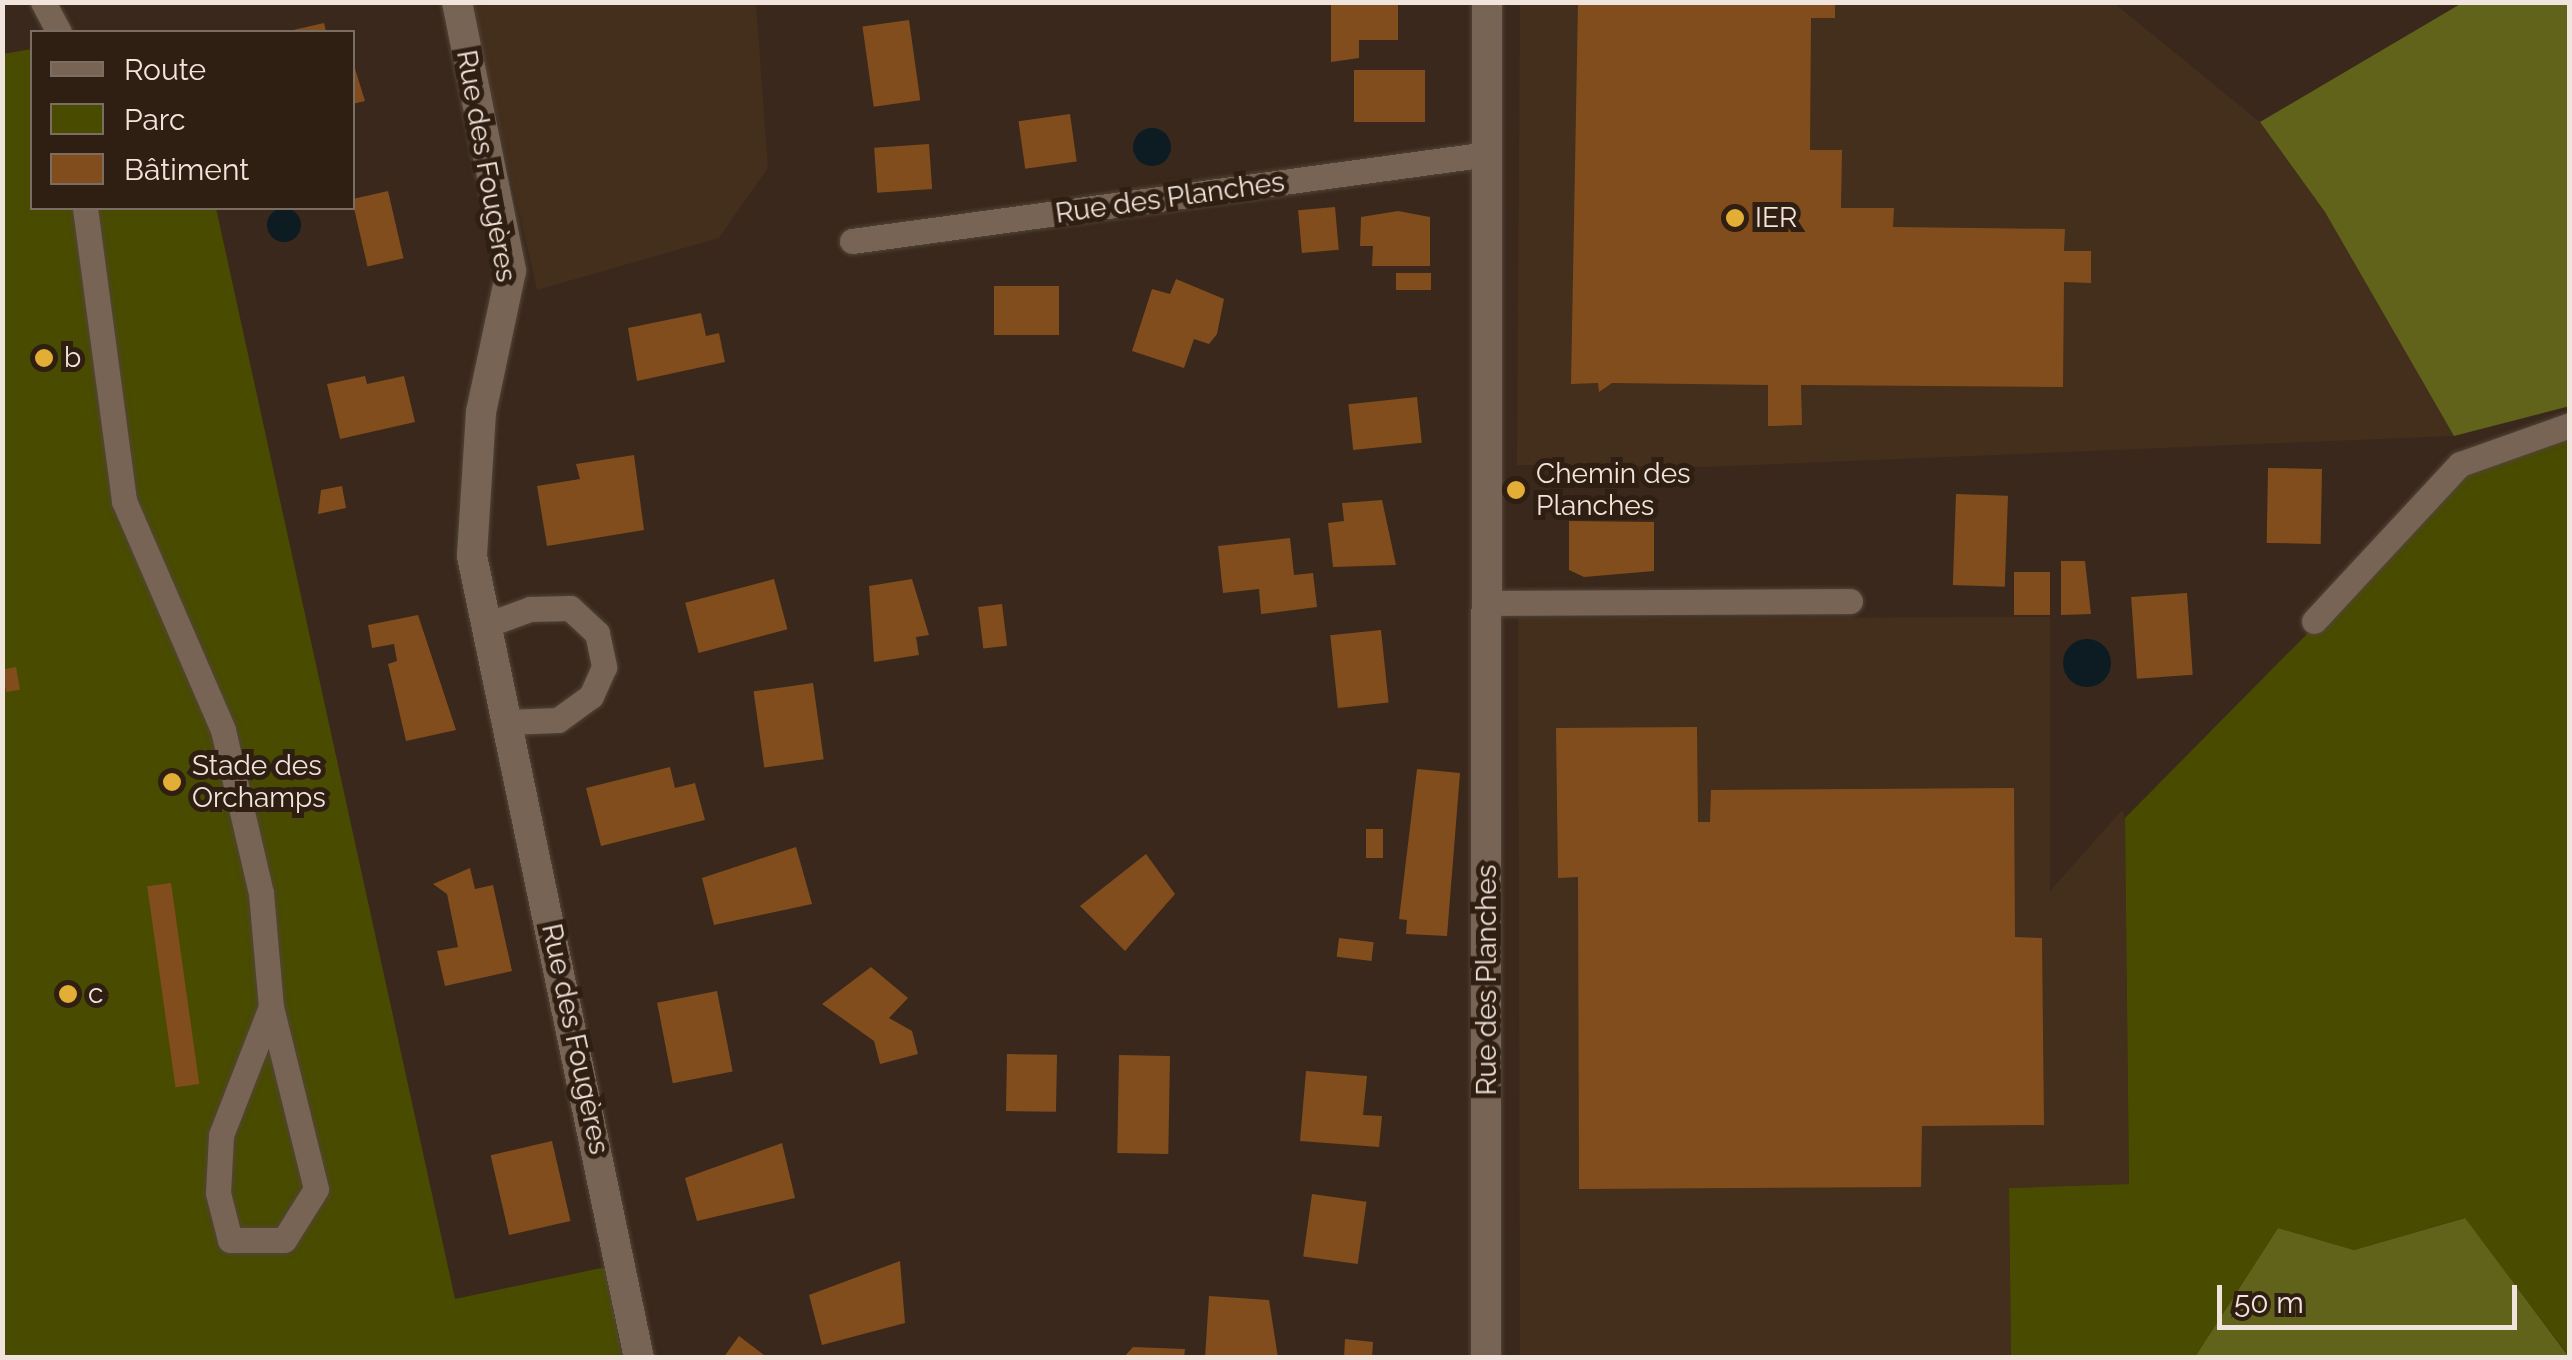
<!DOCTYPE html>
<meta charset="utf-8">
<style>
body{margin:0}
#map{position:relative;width:2572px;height:1360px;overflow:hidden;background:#39281b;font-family:Raleway,sans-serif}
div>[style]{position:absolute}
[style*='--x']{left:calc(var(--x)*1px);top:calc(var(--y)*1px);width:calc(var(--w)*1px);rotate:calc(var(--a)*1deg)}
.built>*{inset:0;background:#442e1c}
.green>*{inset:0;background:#494b00}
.forest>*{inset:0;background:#606319}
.water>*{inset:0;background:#0d1c22}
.round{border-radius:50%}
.building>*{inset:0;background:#824d1c;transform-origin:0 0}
.roads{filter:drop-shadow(0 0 2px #524439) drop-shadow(0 0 2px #524439)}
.service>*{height:25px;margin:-12.5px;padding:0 12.5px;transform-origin:12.5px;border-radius:12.5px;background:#776455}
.minor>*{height:30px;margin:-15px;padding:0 15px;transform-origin:15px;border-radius:15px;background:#776455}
.dots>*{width:28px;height:28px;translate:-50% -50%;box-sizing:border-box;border:5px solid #2f1e12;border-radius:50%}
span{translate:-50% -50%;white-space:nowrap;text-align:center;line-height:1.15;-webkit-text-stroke:10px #2f1e12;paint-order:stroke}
.street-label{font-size:28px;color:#f0e4dc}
.poi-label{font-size:28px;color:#f0e4dc}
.left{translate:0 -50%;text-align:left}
.frame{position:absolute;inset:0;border:5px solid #f0e4dc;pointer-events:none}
.legend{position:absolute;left:30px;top:30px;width:325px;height:180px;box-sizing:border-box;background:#2f1e12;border:2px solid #7c6d63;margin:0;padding:12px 18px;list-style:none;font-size:30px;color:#f0e4dc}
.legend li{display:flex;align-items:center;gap:20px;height:50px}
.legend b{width:50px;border:2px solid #7c6d63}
.scale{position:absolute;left:2217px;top:1285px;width:300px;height:45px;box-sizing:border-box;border:5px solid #f0e4dc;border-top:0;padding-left:12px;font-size:30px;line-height:35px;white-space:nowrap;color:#f0e4dc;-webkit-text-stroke:8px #2f1e12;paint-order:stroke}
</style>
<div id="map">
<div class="built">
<div style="clip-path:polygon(1520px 2px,2114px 3px,2260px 122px,2325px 212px,2454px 436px,1705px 467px,1517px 465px)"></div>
<div style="clip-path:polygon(471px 3px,756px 3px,768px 168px,719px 238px,537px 290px)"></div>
<div style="clip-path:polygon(2050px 617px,2050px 891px,2122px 810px,2125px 818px,2129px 1184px,2009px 1188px,2011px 1357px,1520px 1357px,1518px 618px)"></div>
</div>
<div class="green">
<div style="clip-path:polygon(32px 49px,32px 208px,216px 208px,455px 1299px,606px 1267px,622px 1357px,3px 1357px,2px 54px)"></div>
<div style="clip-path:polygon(2569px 438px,2569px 1356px,2464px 1218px,2354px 1250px,2278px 1228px,2195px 1357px,2011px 1357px,2009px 1188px,2129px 1184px,2125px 818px,2472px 467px)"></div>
</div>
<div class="forest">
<div style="clip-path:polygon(2462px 3px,2569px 3px,2570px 406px,2454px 436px,2325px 212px,2260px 122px)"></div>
<div style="clip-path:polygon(2465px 1218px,2569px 1357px,2195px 1357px,2278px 1228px,2354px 1250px)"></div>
</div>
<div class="water">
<div class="round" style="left:1133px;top:128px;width:38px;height:38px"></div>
<div class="round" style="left:267px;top:208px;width:34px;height:34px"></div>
<div class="round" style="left:2063px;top:639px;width:48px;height:48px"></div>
</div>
<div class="building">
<div style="clip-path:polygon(1398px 2px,1398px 40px,1359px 40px,1359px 58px,1331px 62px,1331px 4px)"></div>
<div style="clip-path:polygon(1578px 2px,1835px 2px,1835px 18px,1811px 18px,1810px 150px,1842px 150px,1841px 208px,1894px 208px,1893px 227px,2065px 229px,2064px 251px,2091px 251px,2091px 283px,2064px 282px,2063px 387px,1801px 385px,1802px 425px,1768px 426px,1768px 385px,1612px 383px,1599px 392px,1598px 383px,1571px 384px)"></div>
<div style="left:909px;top:20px;width:81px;height:47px;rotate:82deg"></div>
<div style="clip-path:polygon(324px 23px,326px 32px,289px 32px,289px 31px)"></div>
<div style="clip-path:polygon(352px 59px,365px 101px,352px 104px)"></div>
<div style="left:1425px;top:70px;width:52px;height:71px;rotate:90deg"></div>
<div style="left:1070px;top:114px;width:48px;height:52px;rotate:82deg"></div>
<div style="left:929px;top:144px;width:45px;height:55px;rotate:86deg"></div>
<div style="left:388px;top:191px;width:69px;height:37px;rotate:77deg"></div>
<div style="left:1335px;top:207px;width:43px;height:37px;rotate:85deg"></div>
<div style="clip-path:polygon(1398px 211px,1430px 217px,1430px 266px,1372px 266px,1373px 246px,1360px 246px,1361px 217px)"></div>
<div style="left:1396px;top:273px;width:35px;height:17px"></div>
<div style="clip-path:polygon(1176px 279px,1224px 299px,1217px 334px,1209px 344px,1194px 339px,1184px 368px,1132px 351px,1152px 289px,1170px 294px)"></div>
<div style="left:1059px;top:286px;width:49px;height:65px;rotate:90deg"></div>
<div style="clip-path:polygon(701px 313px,706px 336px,719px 333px,725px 362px,637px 381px,628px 328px)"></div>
<div style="clip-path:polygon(365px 376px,367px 384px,404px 376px,415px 422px,340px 439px,327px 384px)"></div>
<div style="left:1417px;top:397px;width:46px;height:69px;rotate:84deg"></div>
<div style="clip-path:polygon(634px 455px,644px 530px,547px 546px,537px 486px,580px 479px,576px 464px)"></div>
<div style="left:2268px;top:468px;width:54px;height:75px;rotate:1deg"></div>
<div style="clip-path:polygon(342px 486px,346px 508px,318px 514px,321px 490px)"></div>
<div style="left:1956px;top:494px;width:52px;height:91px;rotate:2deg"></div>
<div style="clip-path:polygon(1382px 500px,1396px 565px,1333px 567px,1328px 523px,1344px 521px,1342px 503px)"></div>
<div style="clip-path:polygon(1569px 521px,1654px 522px,1654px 571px,1584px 577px,1569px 570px)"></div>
<div style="clip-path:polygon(1290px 538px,1294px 575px,1313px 573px,1317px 607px,1261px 614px,1259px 589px,1223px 593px,1218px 546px)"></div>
<div style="clip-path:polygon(2061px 561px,2085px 561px,2091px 614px,2061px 615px)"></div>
<div style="left:2014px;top:572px;width:36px;height:43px"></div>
<div style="left:774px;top:579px;width:52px;height:92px;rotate:75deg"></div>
<div style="clip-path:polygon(912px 579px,929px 635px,916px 637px,919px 655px,874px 662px,869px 586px)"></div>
<div style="left:2187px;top:593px;width:82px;height:56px;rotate:86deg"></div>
<div style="left:1002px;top:604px;width:42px;height:24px;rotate:83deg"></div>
<div style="clip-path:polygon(418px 615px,456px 730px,406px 741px,388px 664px,397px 661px,394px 644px,372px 648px,368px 625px)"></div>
<div style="left:1381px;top:630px;width:73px;height:51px;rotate:84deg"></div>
<div style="left:16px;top:667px;width:23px;height:14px;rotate:80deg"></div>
<div style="left:813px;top:683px;width:77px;height:60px;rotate:82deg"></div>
<div style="clip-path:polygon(1697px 727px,1698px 822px,1710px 822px,1711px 790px,2014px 788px,2015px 937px,2042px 938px,2044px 1125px,1922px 1126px,1921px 1187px,1579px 1189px,1578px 877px,1558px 878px,1556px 728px)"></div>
<div style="clip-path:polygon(670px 767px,675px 788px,695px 783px,705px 820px,601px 846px,586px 788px)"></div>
<div style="clip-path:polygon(1417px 769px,1460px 773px,1447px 936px,1406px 934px,1407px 920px,1399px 919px)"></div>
<div style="left:1366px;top:829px;width:17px;height:29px"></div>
<div style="clip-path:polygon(796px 847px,812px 904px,714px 925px,702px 878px)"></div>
<div style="clip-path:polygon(1146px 854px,1175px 894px,1125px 951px,1080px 906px)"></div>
<div style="clip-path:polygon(470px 868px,475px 889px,493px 885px,512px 971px,445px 986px,437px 951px,458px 947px,447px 894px,433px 884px)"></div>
<div style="left:171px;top:883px;width:203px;height:24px;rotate:82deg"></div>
<div style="left:1339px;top:938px;width:35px;height:19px;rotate:7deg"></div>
<div style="clip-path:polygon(871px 967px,908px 998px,889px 1018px,912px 1031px,918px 1054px,880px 1064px,874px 1041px,822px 1004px)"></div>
<div style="left:717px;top:991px;width:82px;height:61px;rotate:79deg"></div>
<div style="left:1007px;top:1054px;width:50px;height:57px;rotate:1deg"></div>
<div style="left:1119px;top:1055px;width:51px;height:98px;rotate:1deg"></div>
<div style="clip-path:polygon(1306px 1071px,1367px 1076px,1363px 1115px,1382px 1116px,1379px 1147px,1300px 1141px)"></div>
<div style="left:552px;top:1141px;width:82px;height:63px;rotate:77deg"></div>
<div style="clip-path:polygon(782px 1143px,795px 1198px,697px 1221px,685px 1178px)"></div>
<div style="left:1312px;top:1194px;width:55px;height:63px;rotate:8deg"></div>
<div style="clip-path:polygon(900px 1261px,905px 1323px,822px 1345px,809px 1295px)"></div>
<div style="clip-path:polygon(1209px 1296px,1269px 1300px,1278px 1358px,1205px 1358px)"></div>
<div style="clip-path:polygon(739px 1336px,768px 1358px,723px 1358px)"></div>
<div style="clip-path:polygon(1345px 1339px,1373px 1342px,1372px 1358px,1344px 1358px)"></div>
<div style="clip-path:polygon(1133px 1347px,1185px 1349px,1184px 1358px,1123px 1358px)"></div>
</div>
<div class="roads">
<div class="service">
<div style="--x:43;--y:2;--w:34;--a:62"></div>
<div style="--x:85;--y:208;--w:296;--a:82.4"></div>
<div style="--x:124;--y:501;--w:249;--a:66.6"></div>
<div style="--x:223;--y:730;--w:167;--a:76.9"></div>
<div style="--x:261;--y:893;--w:114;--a:85"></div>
<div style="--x:271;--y:1007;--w:187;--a:76.1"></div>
<div style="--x:316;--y:1189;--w:60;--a:122.1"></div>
<div style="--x:284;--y:1240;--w:54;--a:180"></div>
<div style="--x:230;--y:1240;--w:49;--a:-104.3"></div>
<div style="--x:218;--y:1193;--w:58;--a:-87"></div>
<div style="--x:221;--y:1135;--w:137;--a:-68.7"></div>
<div style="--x:852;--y:241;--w:642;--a:-7.79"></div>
<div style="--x:1490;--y:603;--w:360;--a:-0.3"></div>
<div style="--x:2314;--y:621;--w:214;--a:-47.1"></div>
<div style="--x:2460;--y:464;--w:117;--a:-19.5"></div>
<div style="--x:489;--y:624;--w:44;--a:-20.1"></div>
<div style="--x:530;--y:609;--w:40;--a:-1.4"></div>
<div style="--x:570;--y:608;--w:37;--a:43"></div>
<div style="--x:597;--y:633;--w:35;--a:78"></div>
<div style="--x:604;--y:667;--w:32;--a:114"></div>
<div style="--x:591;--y:696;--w:41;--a:144"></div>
<div style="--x:558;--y:720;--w:51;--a:177.8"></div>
</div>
<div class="minor">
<div style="--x:457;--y:2;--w:274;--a:78.6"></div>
<div style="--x:511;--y:271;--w:144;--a:102"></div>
<div style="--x:481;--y:412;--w:144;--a:93.6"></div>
<div style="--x:472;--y:556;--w:819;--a:78.24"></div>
<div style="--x:1486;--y:1358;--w:1356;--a:-89.96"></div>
</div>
</div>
<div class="dots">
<div style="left:1735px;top:218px;background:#e3ae35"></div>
<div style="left:44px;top:358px;background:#e3ae35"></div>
<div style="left:1516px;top:490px;background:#e3ae35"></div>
<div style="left:172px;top:782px;background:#e3ae35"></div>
<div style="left:68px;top:994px;background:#e3ae35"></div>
</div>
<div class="street-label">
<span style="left:486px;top:166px;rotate:80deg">Rue des Fougères</span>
<span style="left:1170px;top:198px;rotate:-8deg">Rue des Planches</span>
<span style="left:1487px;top:980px;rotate:-90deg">Rue des Planches</span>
<span style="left:575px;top:1039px;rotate:78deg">Rue des Fougères</span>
</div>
<div class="poi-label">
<span class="left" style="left:1755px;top:218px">IER</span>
<span class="left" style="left:64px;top:358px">b</span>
<span class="left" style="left:1536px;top:490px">Chemin des<br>Planches</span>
<span class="left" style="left:192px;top:782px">Stade des<br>Orchamps</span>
<span class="left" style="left:88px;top:994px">c</span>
</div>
<div class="frame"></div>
<ul class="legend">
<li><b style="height:12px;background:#776455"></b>Route</li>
<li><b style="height:28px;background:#494b00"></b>Parc</li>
<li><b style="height:28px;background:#824d1c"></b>Bâtiment</li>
</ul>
<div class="scale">50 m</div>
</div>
